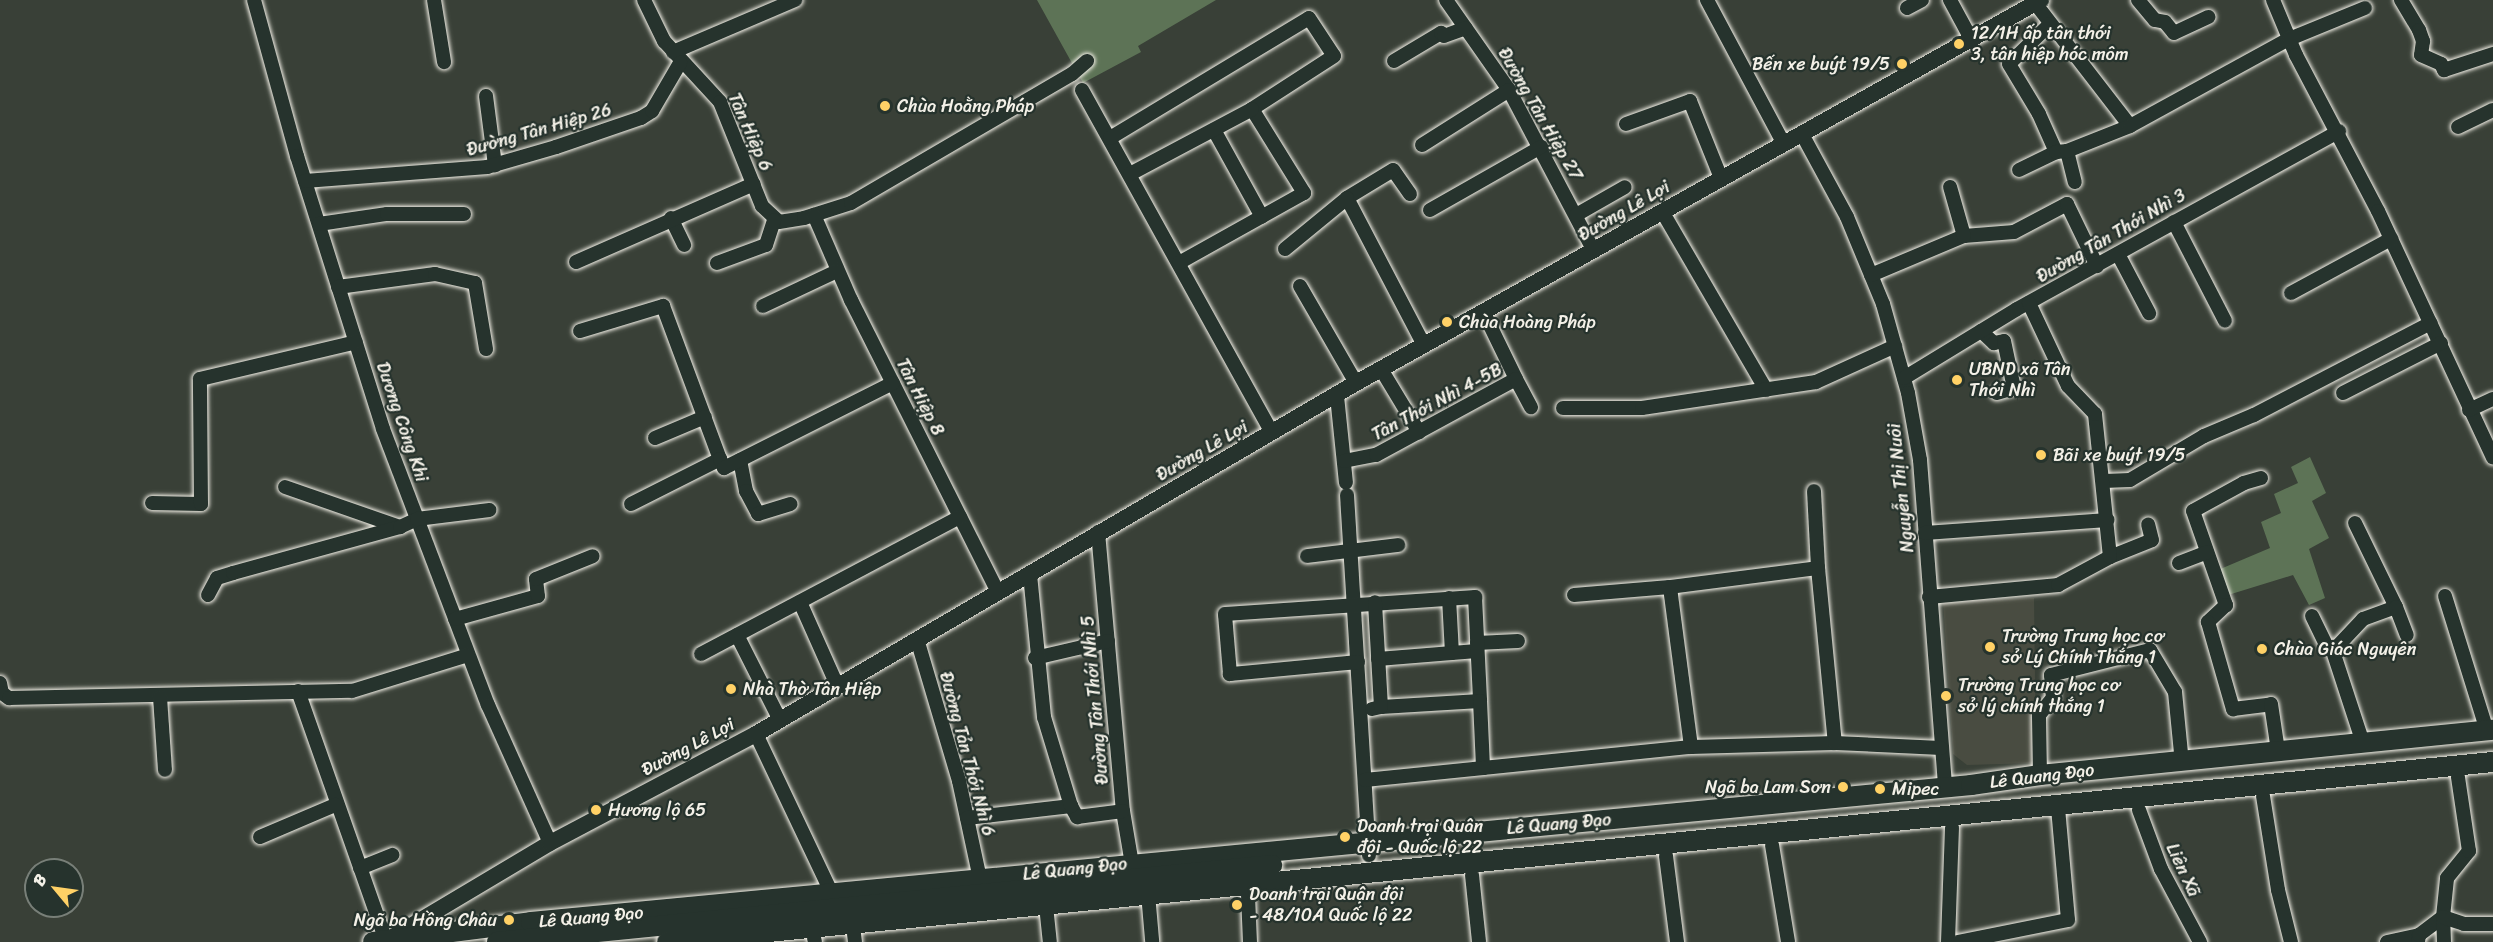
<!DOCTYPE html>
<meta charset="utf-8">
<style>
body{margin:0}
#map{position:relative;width:2493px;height:942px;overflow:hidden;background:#394037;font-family:Sriracha,sans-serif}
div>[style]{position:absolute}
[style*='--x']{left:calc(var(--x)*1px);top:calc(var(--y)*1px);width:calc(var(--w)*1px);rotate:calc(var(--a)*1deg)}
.built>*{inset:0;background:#494c41}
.green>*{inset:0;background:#5d7356}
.roads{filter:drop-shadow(0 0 2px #f4f1e8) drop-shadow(0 0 2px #f4f1e8)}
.minor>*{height:14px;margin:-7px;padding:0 7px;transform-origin:7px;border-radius:7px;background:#26332d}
.major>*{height:16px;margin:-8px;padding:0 8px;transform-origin:8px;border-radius:8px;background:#26332d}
.highway>*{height:20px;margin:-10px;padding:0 10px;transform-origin:10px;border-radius:10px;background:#26332d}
.dots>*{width:16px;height:16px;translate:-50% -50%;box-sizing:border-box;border:3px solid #26332d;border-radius:50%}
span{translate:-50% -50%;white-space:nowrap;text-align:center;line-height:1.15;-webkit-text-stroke:4.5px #26332d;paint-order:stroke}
.poi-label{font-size:18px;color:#f4f1e8}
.left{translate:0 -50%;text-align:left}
.right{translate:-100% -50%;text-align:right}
.street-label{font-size:18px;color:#f4f1e8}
.north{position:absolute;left:24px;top:858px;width:60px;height:60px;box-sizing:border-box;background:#26332d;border:2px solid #787f78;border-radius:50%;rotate:299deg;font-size:16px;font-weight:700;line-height:24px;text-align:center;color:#f4f1e8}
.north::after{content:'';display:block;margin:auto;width:21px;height:27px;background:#ffd166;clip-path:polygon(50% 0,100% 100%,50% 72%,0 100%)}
</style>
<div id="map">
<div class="built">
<div style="clip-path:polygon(2034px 598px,2036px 763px,1967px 765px,1953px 754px,1943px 601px)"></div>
</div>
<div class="green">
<div style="clip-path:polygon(1037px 0,1216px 0,1138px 46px,1141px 52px,1083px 83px)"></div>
<div style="clip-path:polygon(2310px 457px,2326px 493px,2312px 501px,2329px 538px,2309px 549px,2325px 598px,2309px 605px,2293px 575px,2228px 595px,2218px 570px,2270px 548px,2261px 522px,2281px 513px,2274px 494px,2298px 483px,2291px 467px)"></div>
</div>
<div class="roads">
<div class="minor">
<div style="--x:254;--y:0;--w:162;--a:74.6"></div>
<div style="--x:297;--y:156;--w:286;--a:72.5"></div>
<div style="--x:383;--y:429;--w:295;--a:69.2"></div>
<div style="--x:488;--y:705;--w:151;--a:65.8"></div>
<div style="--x:434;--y:0;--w:63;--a:80.8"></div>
<div style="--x:644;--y:0;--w:46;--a:64"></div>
<div style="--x:664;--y:41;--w:83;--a:47.4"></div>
<div style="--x:720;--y:102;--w:112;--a:68"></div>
<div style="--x:762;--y:206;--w:23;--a:43"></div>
<div style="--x:779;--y:222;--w:25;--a:-9"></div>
<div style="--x:804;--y:218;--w:49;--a:-17.7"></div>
<div style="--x:851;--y:203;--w:256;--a:-30.3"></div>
<div style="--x:1072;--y:74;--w:20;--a:-41"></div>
<div style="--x:1446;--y:0;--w:110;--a:55"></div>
<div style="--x:1509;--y:90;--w:182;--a:62.2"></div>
<div style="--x:1707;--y:0;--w:163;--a:61.9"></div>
<div style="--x:1950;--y:0;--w:42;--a:61.6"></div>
<div style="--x:2138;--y:0;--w:26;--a:50"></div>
<div style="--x:2155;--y:20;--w:10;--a:11"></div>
<div style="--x:2165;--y:22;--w:14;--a:51"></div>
<div style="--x:2174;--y:33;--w:38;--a:-25"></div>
<div style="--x:2273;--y:0;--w:60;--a:67.3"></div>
<div style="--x:2296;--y:55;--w:176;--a:62.3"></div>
<div style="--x:2378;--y:211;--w:272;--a:65"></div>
<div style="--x:2401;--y:0;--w:35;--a:59"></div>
<div style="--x:2419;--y:30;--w:12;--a:70"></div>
<div style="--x:2423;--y:41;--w:14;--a:98"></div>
<div style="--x:2421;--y:55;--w:22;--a:24"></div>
<div style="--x:2441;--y:64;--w:7;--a:63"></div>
<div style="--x:2444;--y:70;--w:52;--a:-18.1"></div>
<div style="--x:2035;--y:3;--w:155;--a:52.3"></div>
<div style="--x:1907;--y:8;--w:17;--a:-28"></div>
<div style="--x:2050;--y:24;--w:57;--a:135.7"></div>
<div style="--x:2009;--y:64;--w:58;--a:59"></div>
<div style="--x:2039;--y:114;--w:42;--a:65.9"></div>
<div style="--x:673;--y:52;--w:133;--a:-23.1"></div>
<div style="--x:1394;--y:61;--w:55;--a:-30.8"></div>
<div style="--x:1441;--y:33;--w:4;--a:45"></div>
<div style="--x:1444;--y:36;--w:23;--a:-20"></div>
<div style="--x:1082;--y:90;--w:392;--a:61"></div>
<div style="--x:486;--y:96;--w:70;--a:82.6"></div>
<div style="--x:1626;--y:124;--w:68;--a:-19.8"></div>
<div style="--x:1690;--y:101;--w:83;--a:68.1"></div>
<div style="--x:2458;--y:127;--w:39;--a:-26"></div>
<div style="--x:1214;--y:130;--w:99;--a:61.1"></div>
<div style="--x:1802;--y:134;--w:94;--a:61.5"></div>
<div style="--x:1847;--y:217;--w:94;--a:67.5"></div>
<div style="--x:1883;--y:304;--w:92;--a:74.3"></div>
<div style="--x:1908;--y:393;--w:68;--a:79.8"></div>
<div style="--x:1920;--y:460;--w:329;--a:85.6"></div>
<div style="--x:1110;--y:138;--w:232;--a:-31.1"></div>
<div style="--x:1309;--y:18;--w:45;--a:56.7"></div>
<div style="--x:1334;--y:56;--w:98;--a:147.1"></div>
<div style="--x:1252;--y:109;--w:99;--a:58.2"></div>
<div style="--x:1304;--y:193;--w:143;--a:150.8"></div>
<div style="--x:1422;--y:145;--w:103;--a:-32.3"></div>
<div style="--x:2067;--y:151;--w:32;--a:76"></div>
<div style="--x:2019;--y:170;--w:41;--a:-25.9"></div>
<div style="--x:2056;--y:152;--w:11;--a:-5"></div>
<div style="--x:2067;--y:151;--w:68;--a:-21.6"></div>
<div style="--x:2130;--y:126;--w:181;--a:-28.7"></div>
<div style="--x:2289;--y:39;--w:82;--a:-22.2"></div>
<div style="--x:1130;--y:174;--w:138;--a:-28"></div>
<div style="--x:305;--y:181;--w:183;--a:-4.4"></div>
<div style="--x:487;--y:167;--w:72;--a:-16.2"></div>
<div style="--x:556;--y:147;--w:90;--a:-18.8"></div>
<div style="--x:641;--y:118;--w:13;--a:-32"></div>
<div style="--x:652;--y:111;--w:56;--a:-59.7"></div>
<div style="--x:1410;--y:194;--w:29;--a:-125"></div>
<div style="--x:1393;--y:170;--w:54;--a:148.7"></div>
<div style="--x:1347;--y:198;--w:166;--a:62.4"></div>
<div style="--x:1430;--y:210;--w:128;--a:-29.6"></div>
<div style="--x:1662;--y:211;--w:207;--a:59.8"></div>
<div style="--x:814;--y:215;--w:93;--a:66.5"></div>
<div style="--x:851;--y:300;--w:327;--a:63.3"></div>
<div style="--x:1576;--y:215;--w:56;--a:-29.7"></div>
<div style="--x:671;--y:218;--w:30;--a:64"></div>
<div style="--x:2174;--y:222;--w:111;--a:62.7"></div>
<div style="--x:319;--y:224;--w:69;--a:-8.4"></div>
<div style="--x:387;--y:214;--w:77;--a:0"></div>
<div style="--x:1964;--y:236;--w:50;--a:-4.6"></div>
<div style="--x:2014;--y:232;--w:60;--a:-27.8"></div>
<div style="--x:2067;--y:204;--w:69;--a:64.2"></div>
<div style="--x:1285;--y:249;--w:80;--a:-39.4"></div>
<div style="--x:2118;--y:254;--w:67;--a:62.3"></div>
<div style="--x:576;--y:262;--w:194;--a:-23.7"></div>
<div style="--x:717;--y:263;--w:52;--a:-20.2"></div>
<div style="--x:766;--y:245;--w:26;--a:-72"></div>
<div style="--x:1871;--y:275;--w:101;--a:-22.8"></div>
<div style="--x:1964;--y:236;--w:51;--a:-105.9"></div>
<div style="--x:1300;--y:286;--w:112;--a:60"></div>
<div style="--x:338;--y:287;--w:98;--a:-7.6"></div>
<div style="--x:435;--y:274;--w:41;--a:12.7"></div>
<div style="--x:475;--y:283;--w:67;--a:80.5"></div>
<div style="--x:2291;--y:293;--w:114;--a:-28.4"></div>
<div style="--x:763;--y:306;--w:82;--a:-25.3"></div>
<div style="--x:1484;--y:313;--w:73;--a:64.1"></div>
<div style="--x:580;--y:331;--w:87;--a:-16.8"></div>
<div style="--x:663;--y:306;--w:163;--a:69.6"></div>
<div style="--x:1981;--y:331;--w:18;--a:43"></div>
<div style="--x:1994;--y:343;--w:10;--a:-11"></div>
<div style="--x:2004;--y:341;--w:48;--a:78"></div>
<div style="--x:2014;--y:388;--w:18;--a:164"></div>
<div style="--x:1381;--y:369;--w:74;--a:58.9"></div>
<div style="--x:1904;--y:378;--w:132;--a:-31.4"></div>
<div style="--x:2017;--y:309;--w:368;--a:-28.9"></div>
<div style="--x:2343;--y:393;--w:110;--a:-27"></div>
<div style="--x:1337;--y:396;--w:87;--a:84.1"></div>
<div style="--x:1563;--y:408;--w:79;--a:0"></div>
<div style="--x:1642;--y:408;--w:176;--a:-8.5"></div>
<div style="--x:1816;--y:382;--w:87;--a:-24.5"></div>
<div style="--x:2469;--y:410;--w:26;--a:-25"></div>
<div style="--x:655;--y:438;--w:54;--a:-22.8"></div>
<div style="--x:740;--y:460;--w:32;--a:79"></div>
<div style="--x:746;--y:491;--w:26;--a:62"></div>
<div style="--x:758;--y:514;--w:34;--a:-17"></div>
<div style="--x:1344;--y:461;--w:33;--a:-11"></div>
<div style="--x:1376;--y:455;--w:159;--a:-28.5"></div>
<div style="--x:1516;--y:379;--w:32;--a:62"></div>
<div style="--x:2261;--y:478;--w:18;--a:164"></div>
<div style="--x:2244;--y:483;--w:58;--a:151.2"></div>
<div style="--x:2193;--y:511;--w:100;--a:70.7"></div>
<div style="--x:2226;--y:605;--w:25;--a:137"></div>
<div style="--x:2208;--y:622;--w:91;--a:74"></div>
<div style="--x:2233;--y:709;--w:38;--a:-7"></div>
<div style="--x:2271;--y:704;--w:48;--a:81.5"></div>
<div style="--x:2104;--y:481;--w:26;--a:-2"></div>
<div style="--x:2130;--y:480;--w:86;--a:-30.7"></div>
<div style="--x:2204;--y:436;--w:54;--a:-22.8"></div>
<div style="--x:2254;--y:415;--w:199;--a:-27.5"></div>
<div style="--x:285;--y:487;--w:122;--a:19.2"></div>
<div style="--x:1814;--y:491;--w:77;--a:87"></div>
<div style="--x:1347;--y:495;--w:361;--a:86.5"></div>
<div style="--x:152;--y:503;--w:49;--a:1.2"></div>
<div style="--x:201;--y:504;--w:125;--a:-90.5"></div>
<div style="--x:200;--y:379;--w:160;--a:-13.3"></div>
<div style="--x:631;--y:504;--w:100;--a:-26.8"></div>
<div style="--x:720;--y:459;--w:10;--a:66"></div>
<div style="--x:724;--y:468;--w:189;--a:-26.7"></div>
<div style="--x:2355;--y:523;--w:93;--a:64"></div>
<div style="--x:1098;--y:532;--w:280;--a:84.9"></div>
<div style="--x:1123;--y:811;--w:54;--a:80.4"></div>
<div style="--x:1925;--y:533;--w:183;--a:-4.1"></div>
<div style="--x:1307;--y:556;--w:92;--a:-6.9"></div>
<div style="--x:2110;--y:557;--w:45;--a:-22"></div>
<div style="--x:2152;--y:540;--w:16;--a:-104"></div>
<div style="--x:2179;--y:563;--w:30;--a:-21"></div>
<div style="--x:208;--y:595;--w:19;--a:-62"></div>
<div style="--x:217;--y:578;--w:17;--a:-17"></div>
<div style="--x:233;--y:573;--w:173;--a:-15.4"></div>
<div style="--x:400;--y:527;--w:19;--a:-25"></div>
<div style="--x:417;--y:519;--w:73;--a:-7.1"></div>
<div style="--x:1574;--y:595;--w:96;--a:-4.8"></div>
<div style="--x:2445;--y:596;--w:141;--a:72.7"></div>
<div style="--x:1929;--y:597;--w:130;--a:-5.3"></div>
<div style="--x:2058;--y:585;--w:59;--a:-28.3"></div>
<div style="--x:2110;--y:557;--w:144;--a:-96"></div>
<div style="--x:2095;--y:414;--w:39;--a:-134"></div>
<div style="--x:2068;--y:386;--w:92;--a:-115.2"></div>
<div style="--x:1449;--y:598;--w:55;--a:86.9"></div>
<div style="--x:800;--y:602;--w:91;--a:66"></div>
<div style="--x:2312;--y:616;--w:32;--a:64"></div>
<div style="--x:2326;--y:645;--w:9;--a:41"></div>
<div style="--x:455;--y:619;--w:86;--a:-15.5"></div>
<div style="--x:538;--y:596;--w:17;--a:-97"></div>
<div style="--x:536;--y:579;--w:61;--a:-22"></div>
<div style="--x:737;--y:635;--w:93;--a:63.2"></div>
<div style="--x:917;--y:639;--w:148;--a:73.5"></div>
<div style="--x:959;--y:781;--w:100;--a:77.9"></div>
<div style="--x:1477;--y:643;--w:41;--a:-2.8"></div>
<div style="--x:701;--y:654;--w:293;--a:-27.9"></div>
<div style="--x:1035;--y:658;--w:75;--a:-13.1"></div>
<div style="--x:1378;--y:659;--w:99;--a:-4.6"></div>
<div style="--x:1358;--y:662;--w:129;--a:174.6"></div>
<div style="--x:1230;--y:674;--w:60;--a:-94.8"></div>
<div style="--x:1225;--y:614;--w:251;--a:-3.9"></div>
<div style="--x:1475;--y:597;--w:104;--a:87.2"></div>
<div style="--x:1480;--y:701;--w:99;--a:176.5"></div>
<div style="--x:0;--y:683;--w:10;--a:79"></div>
<div style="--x:2;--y:693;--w:9;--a:36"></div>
<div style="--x:9;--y:698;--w:343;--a:-1.2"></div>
<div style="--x:352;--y:691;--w:121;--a:-17.2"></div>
<div style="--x:298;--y:691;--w:265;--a:70.6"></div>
<div style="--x:160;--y:697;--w:73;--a:86.1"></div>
<div style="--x:1480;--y:701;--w:67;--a:87.4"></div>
<div style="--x:1483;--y:768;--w:209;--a:-5.8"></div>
<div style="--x:1691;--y:747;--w:144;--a:-1.6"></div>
<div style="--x:1835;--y:743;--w:106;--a:2.7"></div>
<div style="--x:1372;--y:709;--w:9;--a:-13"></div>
<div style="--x:1381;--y:707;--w:105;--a:-93.3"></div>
<div style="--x:756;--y:734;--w:175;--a:64.6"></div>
<div style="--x:2363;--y:743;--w:97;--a:-108.1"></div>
<div style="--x:2333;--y:651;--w:44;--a:-46.8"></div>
<div style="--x:2363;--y:619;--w:35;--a:-20"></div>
<div style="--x:2396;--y:607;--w:30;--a:69"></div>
<div style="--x:1691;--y:747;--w:161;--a:-97.5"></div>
<div style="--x:1670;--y:587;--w:149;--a:-7.3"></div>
<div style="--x:1818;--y:568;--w:176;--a:84.5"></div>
<div style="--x:2040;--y:775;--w:60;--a:-91"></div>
<div style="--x:2039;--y:715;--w:22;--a:-51"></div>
<div style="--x:2053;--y:698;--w:23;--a:-95"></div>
<div style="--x:2051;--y:675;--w:102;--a:-14.2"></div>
<div style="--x:2150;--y:650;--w:49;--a:59.2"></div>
<div style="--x:2175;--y:692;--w:71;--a:84.4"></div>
<div style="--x:1365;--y:780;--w:119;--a:-5.8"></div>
<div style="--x:2263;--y:796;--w:95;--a:80.9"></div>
<div style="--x:2278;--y:890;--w:54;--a:76"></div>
<div style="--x:1071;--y:806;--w:13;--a:61"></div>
<div style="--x:1077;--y:817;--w:46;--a:-7.4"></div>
<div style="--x:2139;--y:810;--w:63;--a:69.6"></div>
<div style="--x:2161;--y:869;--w:83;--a:61.9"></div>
<div style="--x:967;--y:818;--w:105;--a:-6.6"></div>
<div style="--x:1071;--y:806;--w:93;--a:-106.9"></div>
<div style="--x:1044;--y:717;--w:145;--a:-95.6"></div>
<div style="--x:260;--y:837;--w:82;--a:-23.1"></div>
<div style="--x:1772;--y:845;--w:98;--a:80.6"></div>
<div style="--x:1666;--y:856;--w:87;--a:82.7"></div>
<div style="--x:360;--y:868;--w:35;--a:-22"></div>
<div style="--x:1472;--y:875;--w:67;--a:84"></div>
<div style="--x:1248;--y:895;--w:47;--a:87.6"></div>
<div style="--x:1149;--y:905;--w:37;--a:85"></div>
<div style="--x:1047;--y:915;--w:27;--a:84"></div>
<div style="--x:854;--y:934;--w:8;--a:83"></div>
<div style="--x:814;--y:938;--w:4;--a:76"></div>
<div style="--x:1948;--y:942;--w:114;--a:-88"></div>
<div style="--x:1958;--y:942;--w:112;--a:-11.3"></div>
<div style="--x:2068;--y:920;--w:113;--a:-95.1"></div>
<div style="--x:2387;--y:942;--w:33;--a:-12"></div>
<div style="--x:2418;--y:942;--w:7;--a:-82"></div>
<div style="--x:2419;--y:935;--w:30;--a:-37"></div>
<div style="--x:2443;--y:917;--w:39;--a:-84"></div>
<div style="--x:2447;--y:878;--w:35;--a:-51"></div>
<div style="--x:2469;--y:851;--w:75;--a:-98.5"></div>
<div style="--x:2444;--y:942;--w:25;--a:-92"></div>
<div style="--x:2443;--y:917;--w:22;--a:18"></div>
<div style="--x:2464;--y:924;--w:29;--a:0"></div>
</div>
<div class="major">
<div style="--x:389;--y:939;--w:187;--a:-30.8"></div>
<div style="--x:550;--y:843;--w:233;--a:-27.9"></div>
<div style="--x:756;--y:734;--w:695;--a:-30.33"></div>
<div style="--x:1356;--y:383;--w:785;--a:-29.21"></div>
</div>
<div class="highway">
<div style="--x:373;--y:942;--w:159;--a:-7.2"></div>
<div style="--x:531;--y:922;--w:1447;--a:-5.43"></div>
<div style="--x:1971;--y:785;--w:70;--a:-8.2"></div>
<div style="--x:2040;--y:775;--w:455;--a:-5.7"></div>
<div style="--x:497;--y:942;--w:779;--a:-5.67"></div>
<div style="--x:667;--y:942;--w:1835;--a:-5.63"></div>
</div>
</div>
<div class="dots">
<div style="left:1959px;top:44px;background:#ffd166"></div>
<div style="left:1902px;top:64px;background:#ffd166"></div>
<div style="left:885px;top:106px;background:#ffd166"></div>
<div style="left:1447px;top:322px;background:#ffd166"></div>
<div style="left:1957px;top:380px;background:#ffd166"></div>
<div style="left:2041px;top:455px;background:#ffd166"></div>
<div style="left:1990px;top:647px;background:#ffd166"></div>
<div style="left:2262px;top:649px;background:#ffd166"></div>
<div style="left:731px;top:689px;background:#ffd166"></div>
<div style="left:1946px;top:696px;background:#ffd166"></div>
<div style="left:1843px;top:787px;background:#ffd166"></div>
<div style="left:1880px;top:789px;background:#ffd166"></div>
<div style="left:596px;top:810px;background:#ffd166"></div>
<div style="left:1345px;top:837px;background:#ffd166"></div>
<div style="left:1237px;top:905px;background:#ffd166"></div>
<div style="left:509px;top:920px;background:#ffd166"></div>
</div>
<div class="poi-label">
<span class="left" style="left:1971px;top:44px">12/1H ấp tân thới<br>3, tân hiệp hóc môm</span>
<span class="right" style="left:1890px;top:64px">Bến xe buýt 19/5</span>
<span class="left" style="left:897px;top:106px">Chùa Hoằng Pháp</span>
<span class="left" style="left:1459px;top:322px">Chùa Hoàng Pháp</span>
<span class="left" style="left:1969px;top:380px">UBND xã Tân<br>Thới Nhì</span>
<span class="left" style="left:2053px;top:455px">Bãi xe buýt 19/5</span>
<span class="left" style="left:2002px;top:647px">Trường Trung học cơ<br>sở Lý Chính Thắng 1</span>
<span class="left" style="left:2274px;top:649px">Chùa Giác Nguyên</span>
<span class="left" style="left:1958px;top:696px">Trường Trung học cơ<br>sở lý chính thắng 1</span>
<span class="left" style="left:743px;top:689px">Nhà Thờ Tân Hiệp</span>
<span class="right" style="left:1831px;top:787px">Ngã ba Lam Sơn</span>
<span class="left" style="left:1892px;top:789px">Mipec</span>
<span class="left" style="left:608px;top:810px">Hương lộ 65</span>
<span class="left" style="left:1357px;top:837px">Doanh trại Quân<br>đội - Quốc lộ 22</span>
<span class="left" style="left:1249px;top:905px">Doanh trại Quận đội<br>- 48/10A Quốc lộ 22</span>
<span class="right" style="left:497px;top:920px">Ngã ba Hồng Châu</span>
</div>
<div class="street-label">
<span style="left:1540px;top:114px;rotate:60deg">Đường Tân Hiệp 27</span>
<span style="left:539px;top:130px;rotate:-16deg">Đường Tân Hiệp 26</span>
<span style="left:750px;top:132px;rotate:66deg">Tân Hiệp 6</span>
<span style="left:1624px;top:211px;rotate:-30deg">Đường Lê Lợi</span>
<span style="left:2111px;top:236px;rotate:-30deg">Đường Tân Thới Nhì 3</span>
<span style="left:920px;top:397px;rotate:63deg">Tân Hiệp 8</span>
<span style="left:1437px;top:402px;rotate:-28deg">Tân Thới Nhì 4-5B</span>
<span style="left:402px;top:422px;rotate:71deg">Dương Công Khi</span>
<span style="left:1202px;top:451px;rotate:-30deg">Đường Lê Lợi</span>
<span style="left:1901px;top:488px;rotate:-96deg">Nguyễn Thị Nuôi</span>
<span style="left:1095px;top:700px;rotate:-95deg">Đường Tân Thới Nhì 5</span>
<span style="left:688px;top:747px;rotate:-28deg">Đường Lê Lợi</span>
<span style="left:967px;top:754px;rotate:75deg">Đường Tản Thới Nhì 6</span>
<span style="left:2042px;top:776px;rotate:-7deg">Lê Quang Đạo</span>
<span style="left:1559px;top:824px;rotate:-5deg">Lê Quang Đạo</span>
<span style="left:1075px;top:869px;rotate:-6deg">Lê Quang Đạo</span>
<span style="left:2183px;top:870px;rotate:65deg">Liên Xã</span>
<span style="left:591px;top:917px;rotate:-5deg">Lê Quang Đạo</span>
</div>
<div class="north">B</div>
</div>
